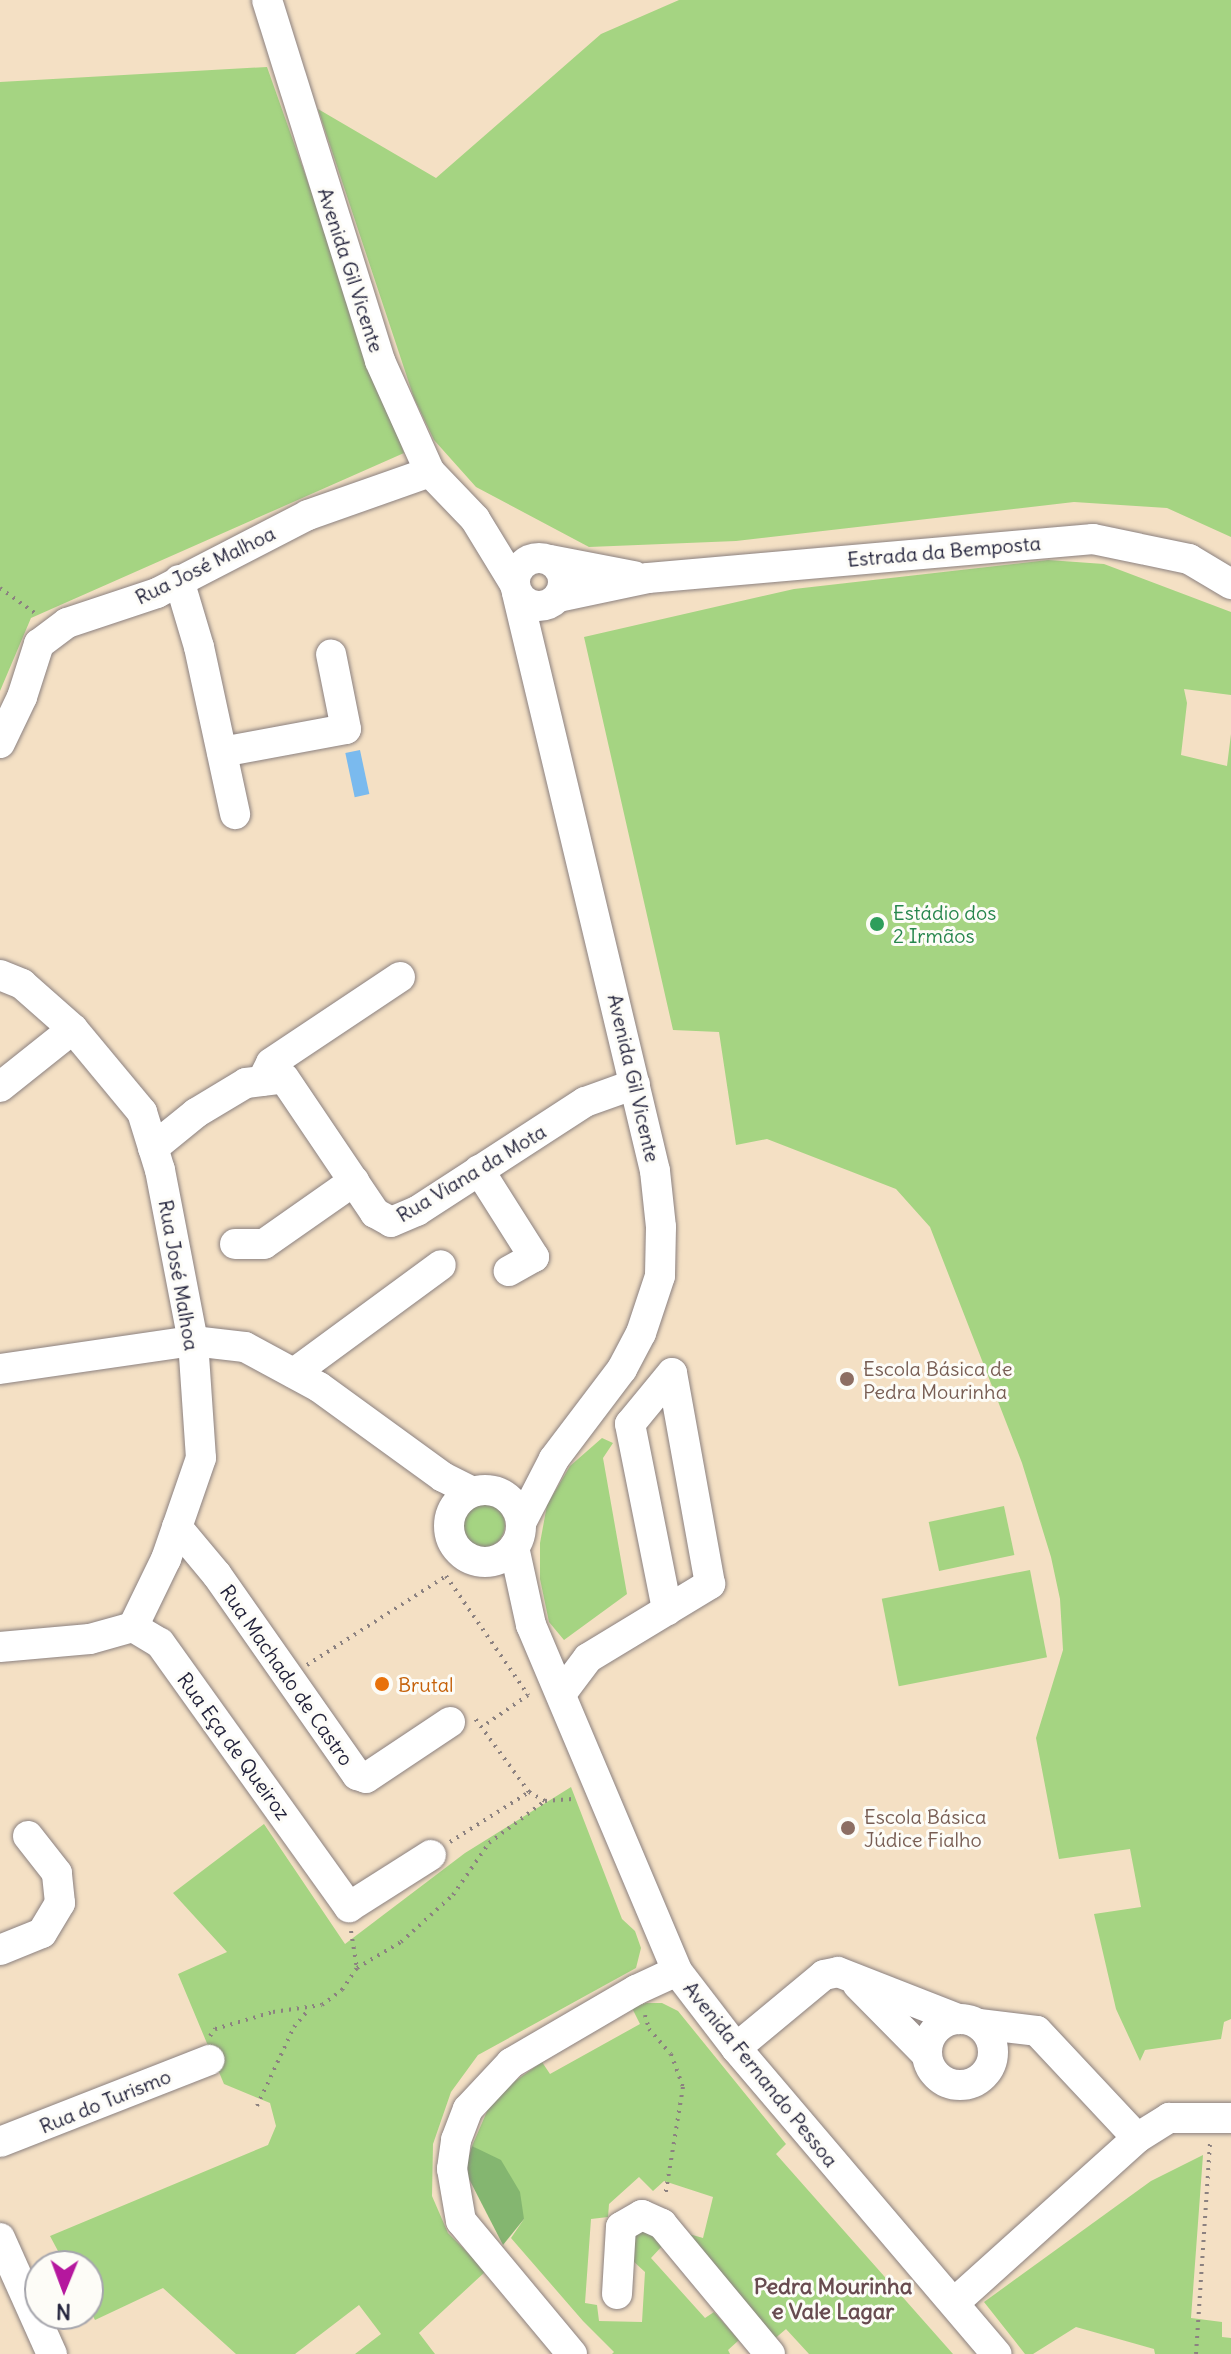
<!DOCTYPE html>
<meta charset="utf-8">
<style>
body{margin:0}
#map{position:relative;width:1231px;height:2354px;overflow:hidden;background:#f4e0c4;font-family:Delius,sans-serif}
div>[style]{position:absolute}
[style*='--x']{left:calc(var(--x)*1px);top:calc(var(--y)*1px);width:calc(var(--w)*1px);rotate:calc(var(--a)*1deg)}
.green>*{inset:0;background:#a5d482;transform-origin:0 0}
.round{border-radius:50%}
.forest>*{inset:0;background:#84b670}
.water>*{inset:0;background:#7abaee;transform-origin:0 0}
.path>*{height:4px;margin-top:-2px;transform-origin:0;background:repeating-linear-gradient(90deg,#8b8180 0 2px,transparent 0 8px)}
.roads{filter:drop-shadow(0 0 2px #8b8180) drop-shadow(0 0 2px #8b8180)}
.minor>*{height:30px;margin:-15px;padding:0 15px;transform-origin:15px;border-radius:15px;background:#fff}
.minor>.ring{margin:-15px;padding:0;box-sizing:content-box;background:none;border:30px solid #fff;border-radius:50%}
.dots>*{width:22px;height:22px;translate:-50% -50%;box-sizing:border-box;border:4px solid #fdfcf7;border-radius:50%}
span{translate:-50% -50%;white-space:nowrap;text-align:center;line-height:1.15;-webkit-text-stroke:6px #fdfcf7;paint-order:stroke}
.street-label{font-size:20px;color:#22223b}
.leisure-label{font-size:20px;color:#27864d}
.left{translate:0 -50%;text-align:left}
.education-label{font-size:20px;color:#785e54}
.food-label{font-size:20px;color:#c56008}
.neighbourhood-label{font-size:22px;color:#684b50;font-weight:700}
.north{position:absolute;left:24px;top:2250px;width:80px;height:80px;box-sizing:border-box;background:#fdfcf7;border:2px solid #a5a5ac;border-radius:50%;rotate:181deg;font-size:22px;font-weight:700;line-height:32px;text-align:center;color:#22223b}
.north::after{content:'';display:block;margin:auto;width:28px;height:36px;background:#b5179e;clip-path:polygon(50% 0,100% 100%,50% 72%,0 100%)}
</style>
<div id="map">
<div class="green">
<div style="clip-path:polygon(679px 0,1231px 0,1231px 537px,1167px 508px,1074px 502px,736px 541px,589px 547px,476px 487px,434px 440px,414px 398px,318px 109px,436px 178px,601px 34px)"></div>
<div style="clip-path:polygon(267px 67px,404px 453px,31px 618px,0 691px,0 82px)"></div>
<div style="clip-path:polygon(1048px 560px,1104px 564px,1231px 612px,1231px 695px,1184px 689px,1187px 703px,1181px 755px,1227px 766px,1231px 734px,1231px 2019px,1224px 2022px,1221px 2039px,1145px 2050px,1140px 2061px,1116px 2009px,1094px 1914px,1141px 1907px,1130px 1849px,1059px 1859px,1036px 1738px,1063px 1650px,1060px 1599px,1051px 1557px,1022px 1463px,930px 1227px,896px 1189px,767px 1139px,736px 1145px,719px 1032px,673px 1030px,584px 637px,794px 589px)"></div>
<div style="clip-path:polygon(602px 1438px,613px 1443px,603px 1458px,627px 1594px,564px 1640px,549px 1622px,540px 1579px,540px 1543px,547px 1505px,570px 1466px)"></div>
<div class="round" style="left:459px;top:1502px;width:46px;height:46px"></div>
<div style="left:1004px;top:1506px;width:50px;height:77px;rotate:78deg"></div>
<div style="left:1030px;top:1570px;width:89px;height:151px;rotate:79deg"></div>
<div style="clip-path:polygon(571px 1787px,622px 1919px,635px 1931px,641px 1948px,636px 1968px,478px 2055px,451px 2092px,433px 2144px,432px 2196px,448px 2233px,486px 2271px,419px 2333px,435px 2354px,355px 2354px,381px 2334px,359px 2305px,295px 2354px,236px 2354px,163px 2288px,95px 2320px,88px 2306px,88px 2266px,66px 2266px,50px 2236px,268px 2145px,276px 2126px,270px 2103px,224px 2084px,178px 1974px,227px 1952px,173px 1893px,264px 1824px,345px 1944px,465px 1853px)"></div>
<div style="clip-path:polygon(646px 2003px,662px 2003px,678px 2011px,786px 2144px,776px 2154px,953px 2354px,809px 2354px,786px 2329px,772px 2341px,682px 2232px,703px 2238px,713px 2197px,664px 2181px,653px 2191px,639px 2177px,609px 2204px,608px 2217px,591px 2219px,585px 2303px,597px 2305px,599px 2321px,642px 2322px,645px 2272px,632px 2260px,633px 2233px,649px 2229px,664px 2244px,651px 2258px,705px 2318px,714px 2312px,739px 2340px,728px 2350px,730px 2354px,612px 2354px,614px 2352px,583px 2321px,511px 2238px,524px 2219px,483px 2153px,472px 2146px,488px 2109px,505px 2088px,542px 2062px,550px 2074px,640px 2024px,632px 2008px)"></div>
<div style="clip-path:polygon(1203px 2155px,1191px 2318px,1222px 2322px,1222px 2337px,1231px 2338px,1231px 2354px,1155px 2354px,1154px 2349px,1076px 2327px,1033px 2354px,1025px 2354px,984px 2302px,1151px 2181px)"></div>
</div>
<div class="forest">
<div style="clip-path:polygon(472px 2146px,501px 2160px,520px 2192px,524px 2219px,503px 2245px,468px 2177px,467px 2163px)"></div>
</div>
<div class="water">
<div style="left:360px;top:750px;width:45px;height:15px;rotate:78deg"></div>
</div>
<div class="path">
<div style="--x:0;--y:588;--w:44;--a:35.8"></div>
<div style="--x:307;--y:1665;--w:165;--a:-32.6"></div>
<div style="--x:446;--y:1576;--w:145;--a:55.4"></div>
<div style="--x:528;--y:1695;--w:56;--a:145.2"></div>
<div style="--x:529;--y:1792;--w:18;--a:29"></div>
<div style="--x:545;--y:1801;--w:31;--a:-4"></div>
<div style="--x:450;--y:1842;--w:93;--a:-32.3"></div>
<div style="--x:529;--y:1792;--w:93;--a:-126.3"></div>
<div style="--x:351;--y:1931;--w:37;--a:81"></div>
<div style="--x:645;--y:2015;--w:15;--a:74"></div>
<div style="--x:649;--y:2029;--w:33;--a:49"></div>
<div style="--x:671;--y:2054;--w:35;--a:70"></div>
<div style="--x:683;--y:2087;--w:111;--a:99.3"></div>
<div style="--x:210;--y:2036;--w:9;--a:-54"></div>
<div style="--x:215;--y:2029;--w:60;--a:-16.3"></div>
<div style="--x:273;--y:2012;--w:49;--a:-8.1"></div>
<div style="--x:322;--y:2005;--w:25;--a:-37"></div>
<div style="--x:342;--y:1990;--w:27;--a:-56"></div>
<div style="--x:357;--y:1968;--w:51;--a:-30.6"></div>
<div style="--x:401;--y:1942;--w:70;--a:-42.1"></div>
<div style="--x:453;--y:1895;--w:63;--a:-55.3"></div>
<div style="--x:489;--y:1843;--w:70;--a:-36.9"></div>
<div style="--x:257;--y:2106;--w:87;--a:-64.9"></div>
<div style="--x:294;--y:2027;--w:23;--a:-50"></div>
<div style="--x:1196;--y:2354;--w:213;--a:-86.2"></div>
</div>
<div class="roads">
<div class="minor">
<div style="--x:267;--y:0;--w:378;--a:72.6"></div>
<div style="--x:380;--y:361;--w:122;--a:65.8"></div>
<div style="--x:430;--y:472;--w:65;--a:46.2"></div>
<div style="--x:475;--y:519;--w:75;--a:58.6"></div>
<div class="ring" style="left:515px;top:558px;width:18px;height:18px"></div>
<div style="--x:550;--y:560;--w:86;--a:10.8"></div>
<div style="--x:179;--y:580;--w:70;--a:73.4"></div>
<div style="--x:199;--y:647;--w:171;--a:77.8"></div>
<div style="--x:517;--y:593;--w:594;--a:76.57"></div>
<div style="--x:655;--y:1171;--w:56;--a:83.9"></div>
<div style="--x:661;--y:1227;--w:49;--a:91.2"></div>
<div style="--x:660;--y:1276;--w:60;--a:108.4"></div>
<div style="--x:641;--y:1333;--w:41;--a:117.8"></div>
<div style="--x:622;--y:1369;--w:113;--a:127.1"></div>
<div style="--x:554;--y:1459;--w:72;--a:117.3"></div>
<div style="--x:558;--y:597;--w:92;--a:-11.9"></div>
<div style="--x:648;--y:578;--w:447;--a:-5"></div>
<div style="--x:1093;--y:539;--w:98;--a:11.8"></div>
<div style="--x:1189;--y:559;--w:49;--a:30.8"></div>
<div style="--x:0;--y:743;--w:51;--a:-64.4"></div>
<div style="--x:22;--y:697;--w:56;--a:-72.2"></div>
<div style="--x:39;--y:644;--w:35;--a:-37"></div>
<div style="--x:67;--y:623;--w:95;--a:-18.4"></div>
<div style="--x:157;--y:593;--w:170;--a:-27.3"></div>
<div style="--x:308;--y:515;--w:129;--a:-19.4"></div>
<div style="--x:222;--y:752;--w:126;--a:-10.5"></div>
<div style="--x:346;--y:729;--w:76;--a:-101.3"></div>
<div style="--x:0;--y:975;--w:24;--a:22"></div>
<div style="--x:22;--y:984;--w:68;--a:41.4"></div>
<div style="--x:73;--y:1029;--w:108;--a:50.3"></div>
<div style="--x:142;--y:1112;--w:61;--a:72.8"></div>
<div style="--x:160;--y:1170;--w:174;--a:79.1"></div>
<div style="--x:193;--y:1341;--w:117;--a:86.1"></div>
<div style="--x:201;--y:1458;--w:107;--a:109.1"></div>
<div style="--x:166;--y:1559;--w:76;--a:115.9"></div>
<div style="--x:262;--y:1081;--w:20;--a:-63"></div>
<div style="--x:271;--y:1063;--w:155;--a:-33.7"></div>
<div style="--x:0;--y:1087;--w:93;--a:-38.5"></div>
<div style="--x:153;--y:1148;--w:55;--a:-39.1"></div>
<div style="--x:196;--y:1113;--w:58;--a:-31"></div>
<div style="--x:246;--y:1083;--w:38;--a:-7"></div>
<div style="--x:284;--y:1078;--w:163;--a:56"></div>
<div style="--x:375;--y:1213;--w:18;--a:29"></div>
<div style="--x:391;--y:1222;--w:28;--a:-23"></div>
<div style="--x:417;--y:1211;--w:200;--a:-33"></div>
<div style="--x:585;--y:1102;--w:53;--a:-19.8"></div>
<div style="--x:479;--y:1170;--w:103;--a:57.7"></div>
<div style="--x:534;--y:1257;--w:29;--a:151"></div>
<div style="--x:235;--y:1244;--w:29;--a:0"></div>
<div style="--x:264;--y:1244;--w:110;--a:-35"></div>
<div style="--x:0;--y:1369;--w:195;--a:-8.3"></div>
<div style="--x:193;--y:1341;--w:52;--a:6.6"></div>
<div style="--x:245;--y:1347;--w:84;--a:28.4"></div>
<div style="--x:319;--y:1387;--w:153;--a:36"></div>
<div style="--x:443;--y:1477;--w:33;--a:27"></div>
<div style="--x:294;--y:1373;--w:182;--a:-36.3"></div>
<div style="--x:630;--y:1424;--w:190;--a:78.7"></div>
<div class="ring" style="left:449px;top:1490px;width:42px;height:42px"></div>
<div style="--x:177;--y:1527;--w:62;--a:50.2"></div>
<div style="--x:217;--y:1575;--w:244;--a:55"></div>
<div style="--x:357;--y:1775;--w:9;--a:18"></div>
<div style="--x:366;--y:1778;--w:101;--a:-33.7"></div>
<div style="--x:514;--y:1547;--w:80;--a:77.7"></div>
<div style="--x:531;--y:1625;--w:376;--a:67.1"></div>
<div style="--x:677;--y:1971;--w:97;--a:52.5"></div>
<div style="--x:736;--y:2048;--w:402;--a:49.6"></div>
<div style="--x:0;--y:1647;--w:90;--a:-5.1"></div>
<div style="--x:90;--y:1639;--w:45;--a:-15.6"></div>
<div style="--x:133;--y:1627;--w:31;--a:31"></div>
<div style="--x:160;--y:1643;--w:325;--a:54.4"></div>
<div style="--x:349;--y:1907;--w:97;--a:-32.4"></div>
<div style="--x:561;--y:1694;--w:45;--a:-53.1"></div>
<div style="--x:588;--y:1658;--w:143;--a:-31.2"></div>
<div style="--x:710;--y:1584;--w:214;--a:-100.2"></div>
<div style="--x:672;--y:1373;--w:66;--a:129.5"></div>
<div style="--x:0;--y:1950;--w:45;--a:-22"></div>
<div style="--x:42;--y:1933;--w:35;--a:-59"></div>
<div style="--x:60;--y:1903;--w:30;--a:-96"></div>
<div style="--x:57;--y:1873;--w:47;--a:-128.1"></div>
<div style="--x:858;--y:1985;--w:98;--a:45.4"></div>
<div class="ring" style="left:927px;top:2019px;width:36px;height:36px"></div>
<div style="--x:979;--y:2024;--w:58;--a:6.9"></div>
<div style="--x:1037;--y:2031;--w:146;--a:46.9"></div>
<div style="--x:736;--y:2048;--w:114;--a:-39.7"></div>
<div style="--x:824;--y:1975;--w:14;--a:-12"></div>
<div style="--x:838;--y:1972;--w:129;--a:21.4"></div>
<div style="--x:0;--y:2142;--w:225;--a:-21.4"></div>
<div style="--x:0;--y:2238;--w:127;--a:65.9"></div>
<div style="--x:617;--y:2294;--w:67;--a:-86.6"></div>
<div style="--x:621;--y:2227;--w:24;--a:-30"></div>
<div style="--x:642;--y:2215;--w:22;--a:24"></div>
<div style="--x:662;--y:2224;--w:169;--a:50.3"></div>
<div style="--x:954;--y:2303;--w:246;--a:-42"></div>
<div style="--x:1137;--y:2138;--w:38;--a:-32"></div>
<div style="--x:1169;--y:2118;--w:62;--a:0"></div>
<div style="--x:572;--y:2354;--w:173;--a:-129.8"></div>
<div style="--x:461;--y:2221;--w:53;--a:-99.8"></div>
<div style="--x:452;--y:2169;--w:29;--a:-82"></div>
<div style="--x:456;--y:2140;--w:33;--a:-69"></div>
<div style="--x:468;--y:2109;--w:63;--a:-46.9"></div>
<div style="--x:511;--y:2063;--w:145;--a:-30.3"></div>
<div style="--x:636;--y:1990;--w:45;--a:-24.9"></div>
</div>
</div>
<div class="dots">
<div style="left:877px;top:924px;background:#2e9e5b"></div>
<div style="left:847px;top:1379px;background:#8d6e63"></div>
<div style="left:382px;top:1684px;background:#e8710a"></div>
<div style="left:848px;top:1828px;background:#8d6e63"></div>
</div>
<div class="street-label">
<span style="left:351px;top:270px;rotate:72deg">Avenida Gil Vicente</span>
<span style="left:944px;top:551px;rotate:-5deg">Estrada da Bemposta</span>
<span style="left:205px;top:565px;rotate:-26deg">Rua José Malhoa</span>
<span style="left:634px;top:1078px;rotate:77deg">Avenida Gil Vicente</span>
<span style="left:471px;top:1173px;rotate:-31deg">Rua Viana da Mota</span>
<span style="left:179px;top:1275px;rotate:80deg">Rua José Malhoa</span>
<span style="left:287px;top:1675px;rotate:55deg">Rua Machado de Castro</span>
<span style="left:234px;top:1746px;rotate:54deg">Rua Eça de Queiroz</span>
<span style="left:761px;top:2074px;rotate:51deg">Avenida Fernando Pessoa</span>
<span style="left:105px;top:2101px;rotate:-22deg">Rua do Turismo</span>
</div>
<div class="leisure-label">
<span class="left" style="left:893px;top:924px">Estádio dos<br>2 Irmãos</span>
</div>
<div class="education-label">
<span class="left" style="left:863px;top:1380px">Escola Básica de<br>Pedra Mourinha</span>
<span class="left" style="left:864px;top:1828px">Escola Básica<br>Júdice Fialho</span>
</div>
<div class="food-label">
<span class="left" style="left:398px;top:1684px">Brutal</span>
</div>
<div class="neighbourhood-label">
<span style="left:833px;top:2299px">Pedra Mourinha<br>e Vale Lagar</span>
</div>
<div class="north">N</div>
</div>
